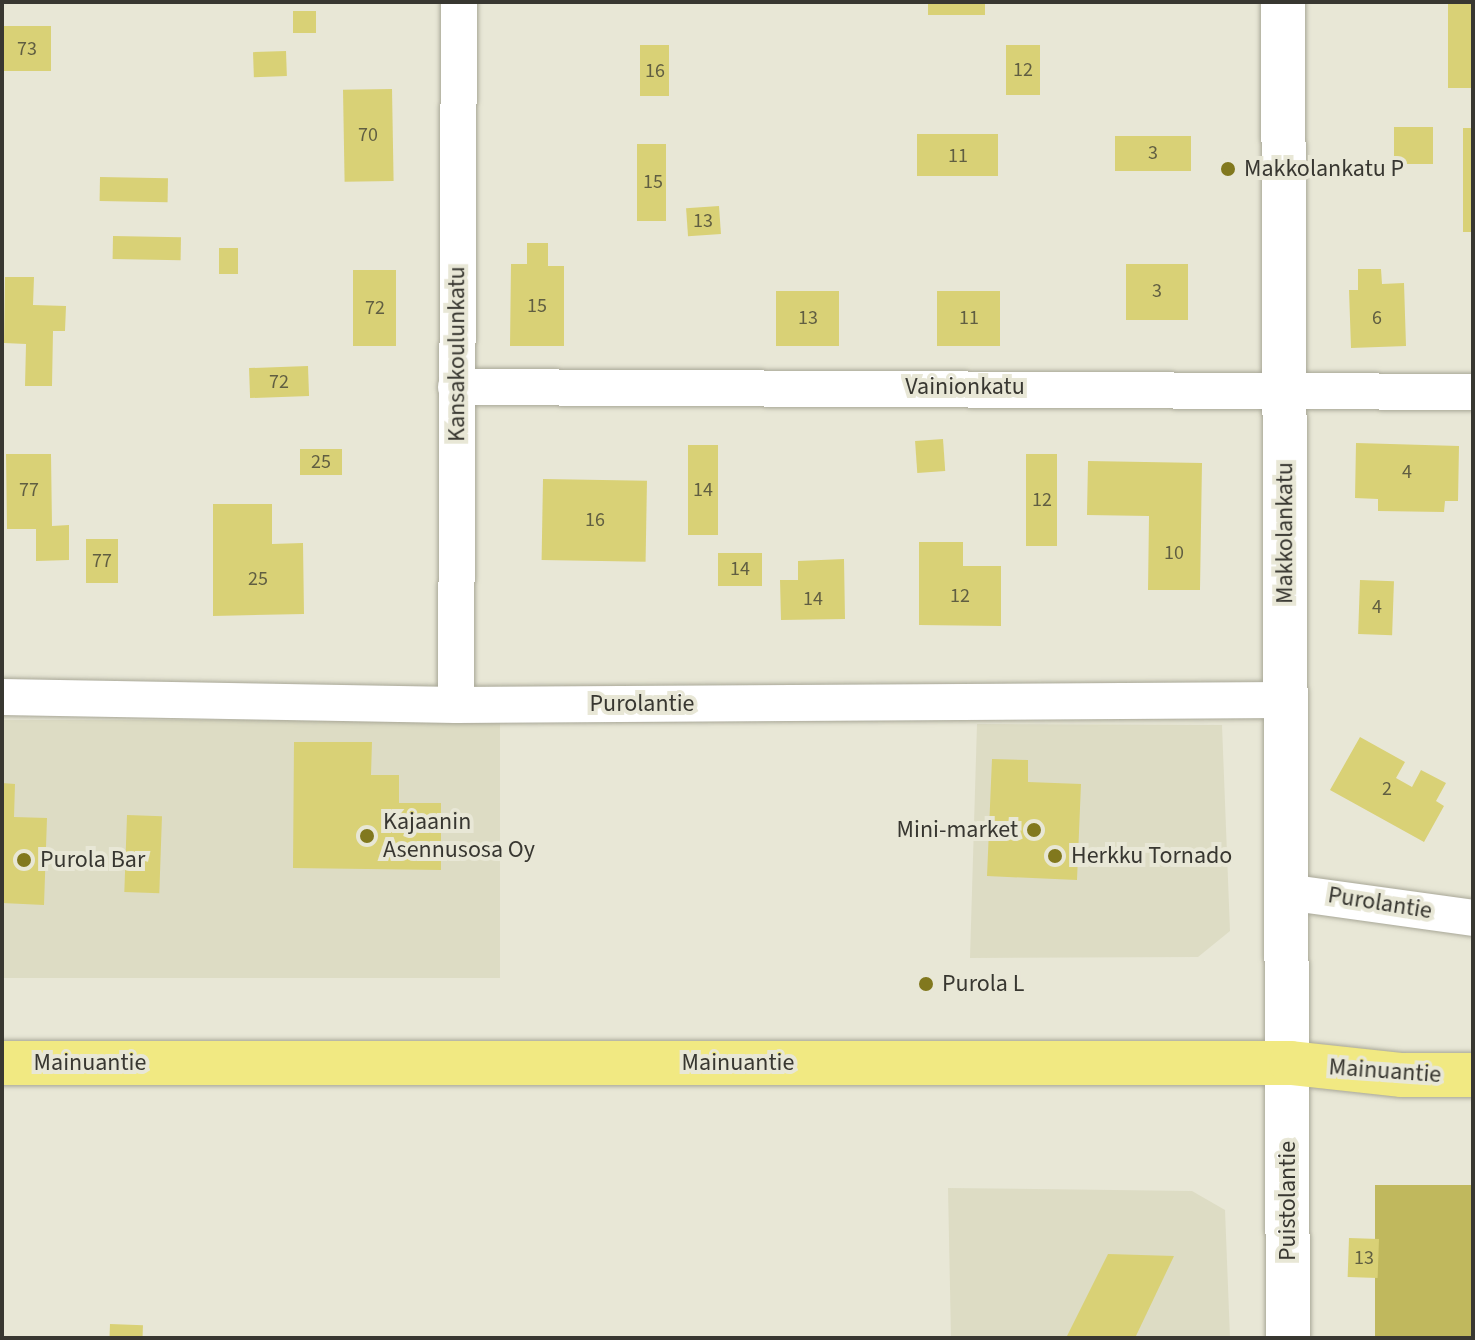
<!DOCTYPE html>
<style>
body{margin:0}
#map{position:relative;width:1475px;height:1340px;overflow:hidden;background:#e8e7d6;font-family:"Source Sans 3",sans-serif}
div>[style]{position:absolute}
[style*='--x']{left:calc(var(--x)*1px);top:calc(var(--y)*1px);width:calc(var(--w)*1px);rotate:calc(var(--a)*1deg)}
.built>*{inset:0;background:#dddcc4;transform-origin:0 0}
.green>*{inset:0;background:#c0b85d;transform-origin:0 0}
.building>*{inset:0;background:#d9d176;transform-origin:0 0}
.roads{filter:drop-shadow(0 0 2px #a8a797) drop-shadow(0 0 2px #a8a797)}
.street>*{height:36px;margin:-18px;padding:0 18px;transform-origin:18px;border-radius:18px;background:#fff}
.secondary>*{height:44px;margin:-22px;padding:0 22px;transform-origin:22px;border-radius:22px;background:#fff}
.primary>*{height:44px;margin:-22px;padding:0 22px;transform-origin:22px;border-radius:22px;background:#f1e982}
.dots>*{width:22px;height:22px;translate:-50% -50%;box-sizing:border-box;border:4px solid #e8e7d6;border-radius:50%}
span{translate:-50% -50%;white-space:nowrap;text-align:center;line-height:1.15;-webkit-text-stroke:8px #e8e7d6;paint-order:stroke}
.number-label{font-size:20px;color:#605e42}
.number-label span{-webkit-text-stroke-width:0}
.poi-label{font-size:24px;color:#383731}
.left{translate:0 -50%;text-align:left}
.right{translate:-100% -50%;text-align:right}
.street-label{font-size:24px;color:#383731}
.frame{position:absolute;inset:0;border:4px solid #383731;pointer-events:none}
</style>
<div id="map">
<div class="built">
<div style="left:2px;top:720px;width:498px;height:258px"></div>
<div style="clip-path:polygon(977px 724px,1222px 725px,1230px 931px,1198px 957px,970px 958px)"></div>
<div style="clip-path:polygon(948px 1188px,1192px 1191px,1225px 1210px,1230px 1338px,951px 1338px)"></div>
</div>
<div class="green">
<div style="left:1473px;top:1185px;width:153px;height:98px;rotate:90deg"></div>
</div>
<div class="building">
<div style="left:928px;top:2px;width:57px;height:13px"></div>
<div style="left:1448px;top:2px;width:25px;height:86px"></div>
<div style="left:293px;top:11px;width:23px;height:22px"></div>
<div style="left:3px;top:26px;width:48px;height:45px"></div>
<div style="left:669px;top:45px;width:51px;height:29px;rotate:90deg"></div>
<div style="left:1006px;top:45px;width:34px;height:50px"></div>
<div style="left:286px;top:51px;width:25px;height:33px;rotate:88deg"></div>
<div style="left:392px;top:89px;width:92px;height:49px;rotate:89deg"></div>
<div style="left:1394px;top:127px;width:39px;height:37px"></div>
<div style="left:1463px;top:128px;width:10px;height:104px"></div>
<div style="left:998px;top:134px;width:42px;height:81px;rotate:90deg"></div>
<div style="left:1115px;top:136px;width:76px;height:35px"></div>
<div style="left:637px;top:144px;width:29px;height:77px"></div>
<div style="left:100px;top:177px;width:68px;height:24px;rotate:1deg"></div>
<div style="left:719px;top:206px;width:28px;height:33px;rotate:86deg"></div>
<div style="left:113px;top:236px;width:68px;height:23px;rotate:1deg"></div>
<div style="clip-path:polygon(527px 243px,548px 243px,548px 266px,564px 266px,564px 346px,510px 346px,511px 264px,527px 264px)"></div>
<div style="left:238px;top:248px;width:26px;height:19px;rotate:90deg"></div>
<div style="left:1126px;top:264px;width:62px;height:56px"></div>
<div style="clip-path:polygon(1358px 269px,1381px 269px,1382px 284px,1404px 283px,1406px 346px,1351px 348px,1349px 290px,1358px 290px)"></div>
<div style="left:353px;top:270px;width:43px;height:76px"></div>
<div style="clip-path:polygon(5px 277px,34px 277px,33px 305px,66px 306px,65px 331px,53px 331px,52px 386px,25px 386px,26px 344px,4px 343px)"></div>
<div style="left:776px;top:291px;width:63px;height:55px"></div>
<div style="left:937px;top:291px;width:63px;height:55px"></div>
<div style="left:308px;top:366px;width:30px;height:59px;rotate:88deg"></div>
<div style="left:943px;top:439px;width:32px;height:28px;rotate:86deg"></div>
<div style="clip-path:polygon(1356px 443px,1459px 446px,1458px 501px,1445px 501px,1444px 512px,1378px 511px,1378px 499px,1355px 498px)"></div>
<div style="left:688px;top:445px;width:30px;height:90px"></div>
<div style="left:300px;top:449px;width:42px;height:26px"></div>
<div style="clip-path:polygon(6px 454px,51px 454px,52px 526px,69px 525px,69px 560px,36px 561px,36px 529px,7px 529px)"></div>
<div style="left:1057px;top:454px;width:92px;height:31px;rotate:90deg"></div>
<div style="clip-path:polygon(1088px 461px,1202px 463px,1200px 590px,1148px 590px,1149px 516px,1087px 515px)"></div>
<div style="left:543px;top:479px;width:104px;height:81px;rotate:1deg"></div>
<div style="clip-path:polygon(213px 504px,272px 504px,272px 544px,303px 543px,304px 614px,213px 616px)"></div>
<div style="left:86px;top:539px;width:32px;height:44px"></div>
<div style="clip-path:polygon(919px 542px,963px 542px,963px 566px,1001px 566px,1001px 626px,919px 625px)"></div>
<div style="left:718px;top:553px;width:44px;height:33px"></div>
<div style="clip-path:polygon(844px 559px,845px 619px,781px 620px,780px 580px,798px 580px,798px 561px)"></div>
<div style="left:1360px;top:580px;width:34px;height:54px;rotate:2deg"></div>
<div style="clip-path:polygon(1360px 737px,1405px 762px,1396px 778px,1412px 787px,1421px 770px,1446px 783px,1436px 801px,1444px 806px,1424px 842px,1330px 790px)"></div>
<div style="clip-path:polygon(294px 742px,372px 742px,371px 775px,399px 775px,399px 803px,441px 803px,441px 870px,293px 868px)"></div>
<div style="clip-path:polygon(992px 759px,1028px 760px,1028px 782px,1081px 784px,1077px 880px,987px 876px)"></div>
<div style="clip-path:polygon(2px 783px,15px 784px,14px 817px,47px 818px,44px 905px,2px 903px)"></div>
<div style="left:127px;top:815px;width:35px;height:77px;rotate:2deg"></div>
<div style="left:1349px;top:1238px;width:30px;height:39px;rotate:2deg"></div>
<div style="clip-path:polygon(1108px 1254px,1174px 1256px,1135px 1338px,1066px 1338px)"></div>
<div style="left:110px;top:1324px;width:33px;height:14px;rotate:2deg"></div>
</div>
<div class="roads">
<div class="street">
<div style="--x:456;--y:387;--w:1017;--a:0.28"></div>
<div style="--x:2;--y:697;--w:454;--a:1"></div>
<div style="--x:456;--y:705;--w:827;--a:-0.35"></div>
<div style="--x:456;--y:705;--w:703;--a:-89.76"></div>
<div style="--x:1286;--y:892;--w:189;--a:7.9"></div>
</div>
<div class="secondary">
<div style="--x:1283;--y:2;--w:1336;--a:89.79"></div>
</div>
<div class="primary">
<div style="--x:2;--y:1063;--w:1289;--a:0"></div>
<div style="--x:1291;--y:1063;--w:112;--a:6.2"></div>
<div style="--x:1402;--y:1075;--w:71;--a:0"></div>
</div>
</div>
<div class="dots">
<div style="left:1228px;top:169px;background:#81781e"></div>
<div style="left:1034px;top:830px;background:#81781e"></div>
<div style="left:367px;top:836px;background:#81781e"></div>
<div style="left:1055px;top:856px;background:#81781e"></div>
<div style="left:24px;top:860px;background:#81781e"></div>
<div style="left:926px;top:984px;background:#81781e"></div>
</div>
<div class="number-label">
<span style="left:27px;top:49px">73</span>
<span style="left:1023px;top:70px">12</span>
<span style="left:655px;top:71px">16</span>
<span style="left:368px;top:135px">70</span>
<span style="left:1153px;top:153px">3</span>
<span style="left:958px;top:156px">11</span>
<span style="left:653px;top:182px">15</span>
<span style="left:703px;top:221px">13</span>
<span style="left:1157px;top:291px">3</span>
<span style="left:537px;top:306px">15</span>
<span style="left:375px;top:308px">72</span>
<span style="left:808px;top:318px">13</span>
<span style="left:969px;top:318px">11</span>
<span style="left:1377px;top:318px">6</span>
<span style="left:279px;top:382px">72</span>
<span style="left:321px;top:462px">25</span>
<span style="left:1407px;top:472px">4</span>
<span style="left:29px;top:490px">77</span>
<span style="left:703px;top:490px">14</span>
<span style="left:1042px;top:500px">12</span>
<span style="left:595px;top:520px">16</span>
<span style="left:1174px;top:553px">10</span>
<span style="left:102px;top:561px">77</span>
<span style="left:740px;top:569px">14</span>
<span style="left:258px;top:579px">25</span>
<span style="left:960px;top:596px">12</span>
<span style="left:813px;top:599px">14</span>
<span style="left:1377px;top:607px">4</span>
<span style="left:1387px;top:789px">2</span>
<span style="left:1364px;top:1258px">13</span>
</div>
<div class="poi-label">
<span class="left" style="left:1244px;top:169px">Makkolankatu P</span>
<span class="left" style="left:383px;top:836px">Kajaanin<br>Asennusosa Oy</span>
<span class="right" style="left:1018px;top:830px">Mini-market</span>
<span class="left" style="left:1071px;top:856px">Herkku Tornado</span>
<span class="left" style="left:40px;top:860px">Purola Bar</span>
<span class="left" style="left:942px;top:984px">Purola L</span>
</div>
<div class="street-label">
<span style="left:457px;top:354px;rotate:-90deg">Kansakoulunkatu</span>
<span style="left:965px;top:387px">Vainionkatu</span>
<span style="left:1285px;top:533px;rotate:-90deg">Makkolankatu</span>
<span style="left:642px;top:704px">Purolantie</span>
<span style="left:1380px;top:903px;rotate:9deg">Purolantie</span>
<span style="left:90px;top:1063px">Mainuantie</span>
<span style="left:738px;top:1063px">Mainuantie</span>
<span style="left:1385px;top:1071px;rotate:4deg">Mainuantie</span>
<span style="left:1288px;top:1201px;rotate:-90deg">Puistolantie</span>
</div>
<div class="frame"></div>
</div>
